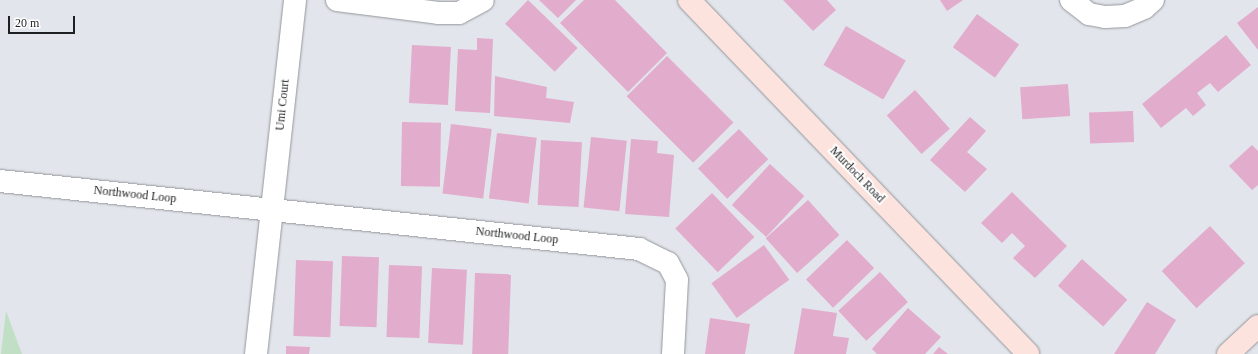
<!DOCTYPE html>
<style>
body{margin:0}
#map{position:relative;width:1258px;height:354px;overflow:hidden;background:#e2e5eb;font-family:Georgia,serif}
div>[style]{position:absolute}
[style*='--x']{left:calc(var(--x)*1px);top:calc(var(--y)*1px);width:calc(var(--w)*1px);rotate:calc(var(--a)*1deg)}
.green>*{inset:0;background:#c1dfc4}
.building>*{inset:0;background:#e2accd;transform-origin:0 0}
.roads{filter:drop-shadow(0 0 1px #93969b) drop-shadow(0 0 1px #93969b)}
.street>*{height:22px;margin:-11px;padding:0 11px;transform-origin:11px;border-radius:11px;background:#fff}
.secondary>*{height:22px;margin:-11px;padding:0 11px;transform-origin:11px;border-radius:11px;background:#fde3dd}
span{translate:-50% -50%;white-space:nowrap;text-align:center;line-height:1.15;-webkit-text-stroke:4px #fff;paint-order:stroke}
.street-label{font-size:12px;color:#1e1f21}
.scale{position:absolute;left:8px;top:16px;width:67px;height:18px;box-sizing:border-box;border:2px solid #1e1f21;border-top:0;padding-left:5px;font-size:12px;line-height:14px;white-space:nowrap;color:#1e1f21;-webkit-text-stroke:3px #fff;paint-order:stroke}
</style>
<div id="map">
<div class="green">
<div style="clip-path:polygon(6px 311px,22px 354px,1px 354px)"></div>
</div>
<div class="building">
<div style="left:528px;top:0;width:69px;height:33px;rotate:44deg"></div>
<div style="clip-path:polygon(539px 0,576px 0,558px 18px)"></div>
<div style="clip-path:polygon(584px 0,615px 0,667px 53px,628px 92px,560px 23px)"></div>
<div style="clip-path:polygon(783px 0,827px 0,836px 10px,813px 31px)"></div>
<div style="clip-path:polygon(940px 0,963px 0,947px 11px)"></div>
<div style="clip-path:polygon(1258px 7px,1258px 50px,1237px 23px)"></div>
<div style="left:977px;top:14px;width:52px;height:41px;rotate:36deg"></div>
<div style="left:846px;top:26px;width:69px;height:45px;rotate:30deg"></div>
<div style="clip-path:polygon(1226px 35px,1251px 65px,1218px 92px,1210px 83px,1197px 93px,1206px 105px,1193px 116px,1186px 108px,1161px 128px,1142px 104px)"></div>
<div style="clip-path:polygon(477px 38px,493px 39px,490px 113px,455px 111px,458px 49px,477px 50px)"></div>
<div style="left:412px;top:45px;width:39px;height:58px;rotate:3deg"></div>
<div style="left:667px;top:56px;width:94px;height:57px;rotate:45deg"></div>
<div style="clip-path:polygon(495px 76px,547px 87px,546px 98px,574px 102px,570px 123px,494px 116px)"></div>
<div style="left:1068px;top:84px;width:32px;height:48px;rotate:86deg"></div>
<div style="left:915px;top:90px;width:52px;height:38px;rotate:48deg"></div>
<div style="left:1133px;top:111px;width:31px;height:44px;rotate:88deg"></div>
<div style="clip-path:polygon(970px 117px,986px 131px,967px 152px,987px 169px,965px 192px,930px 160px)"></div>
<div style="left:402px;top:122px;width:39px;height:64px;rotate:1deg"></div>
<div style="left:451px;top:124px;width:41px;height:70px;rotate:7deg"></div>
<div style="left:739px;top:129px;width:42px;height:57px;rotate:46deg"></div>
<div style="left:497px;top:133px;width:40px;height:66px;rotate:7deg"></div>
<div style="left:591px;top:137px;width:36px;height:71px;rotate:6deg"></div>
<div style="clip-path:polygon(631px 139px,658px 141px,657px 153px,674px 155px,669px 217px,625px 214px)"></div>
<div style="left:541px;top:140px;width:41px;height:65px;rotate:3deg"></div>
<div style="clip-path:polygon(1252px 145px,1258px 151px,1258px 185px,1252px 190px,1229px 166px)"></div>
<div style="left:770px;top:164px;width:47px;height:56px;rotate:43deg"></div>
<div style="clip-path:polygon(1012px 192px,1067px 246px,1035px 278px,1013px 258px,1025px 246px,1012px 233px,1002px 243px,981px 223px)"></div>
<div style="left:712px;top:193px;width:61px;height:51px;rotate:46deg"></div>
<div style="left:808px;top:200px;width:47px;height:57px;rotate:48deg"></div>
<div style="left:1210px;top:226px;width:51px;height:66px;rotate:47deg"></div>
<div style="left:847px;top:240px;width:39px;height:57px;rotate:46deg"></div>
<div style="left:764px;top:245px;width:43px;height:65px;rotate:54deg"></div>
<div style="left:342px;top:256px;width:37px;height:70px;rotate:2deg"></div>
<div style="left:1082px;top:259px;width:61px;height:36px;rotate:42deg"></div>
<div style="left:296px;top:260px;width:37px;height:76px;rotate:2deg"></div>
<div style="left:389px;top:265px;width:33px;height:72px;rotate:2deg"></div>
<div style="left:432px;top:268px;width:35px;height:75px;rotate:3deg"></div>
<div style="left:880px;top:272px;width:41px;height:57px;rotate:47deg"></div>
<div style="left:475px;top:273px;width:36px;height:81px;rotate:2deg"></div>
<div style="clip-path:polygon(1147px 302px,1176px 320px,1155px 354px,1114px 354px)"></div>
<div style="clip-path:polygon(802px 308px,837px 313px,833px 336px,849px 338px,846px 354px,794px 354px)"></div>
<div style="clip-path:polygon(908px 308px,941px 337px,925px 354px,877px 354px,872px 349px)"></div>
<div style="clip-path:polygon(710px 318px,750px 324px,745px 354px,705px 354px)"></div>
<div style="clip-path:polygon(286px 346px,310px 347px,309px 354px,286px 354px)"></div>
<div style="clip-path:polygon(939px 347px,948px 354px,933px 354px)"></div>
</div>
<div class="roads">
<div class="street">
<div style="--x:337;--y:0;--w:102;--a:7.3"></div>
<div style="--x:438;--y:13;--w:21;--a:0"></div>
<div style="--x:459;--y:13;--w:27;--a:-28"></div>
<div style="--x:1071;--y:0;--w:23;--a:38"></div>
<div style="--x:1089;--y:14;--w:16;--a:11"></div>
<div style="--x:1105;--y:17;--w:20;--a:-3"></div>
<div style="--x:1125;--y:16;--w:21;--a:-23"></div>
<div style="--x:1144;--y:8;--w:12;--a:-42"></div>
<div style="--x:0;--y:181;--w:643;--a:6.07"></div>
<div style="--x:639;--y:249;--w:32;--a:26"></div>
<div style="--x:668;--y:263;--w:19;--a:62"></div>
<div style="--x:677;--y:280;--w:74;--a:93.1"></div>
<div style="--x:256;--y:354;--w:356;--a:-83.7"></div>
</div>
<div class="secondary">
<div style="--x:689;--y:0;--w:490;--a:46.2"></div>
<div style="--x:1228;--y:354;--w:41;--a:-43"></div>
</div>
</div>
<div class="street-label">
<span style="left:283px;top:105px;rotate:-84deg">Umi Court</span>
<span style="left:857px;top:175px;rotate:46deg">Murdoch Road</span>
<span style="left:135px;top:195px;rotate:6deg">Northwood Loop</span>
<span style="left:517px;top:236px;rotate:6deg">Northwood Loop</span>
</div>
<div class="scale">20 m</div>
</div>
